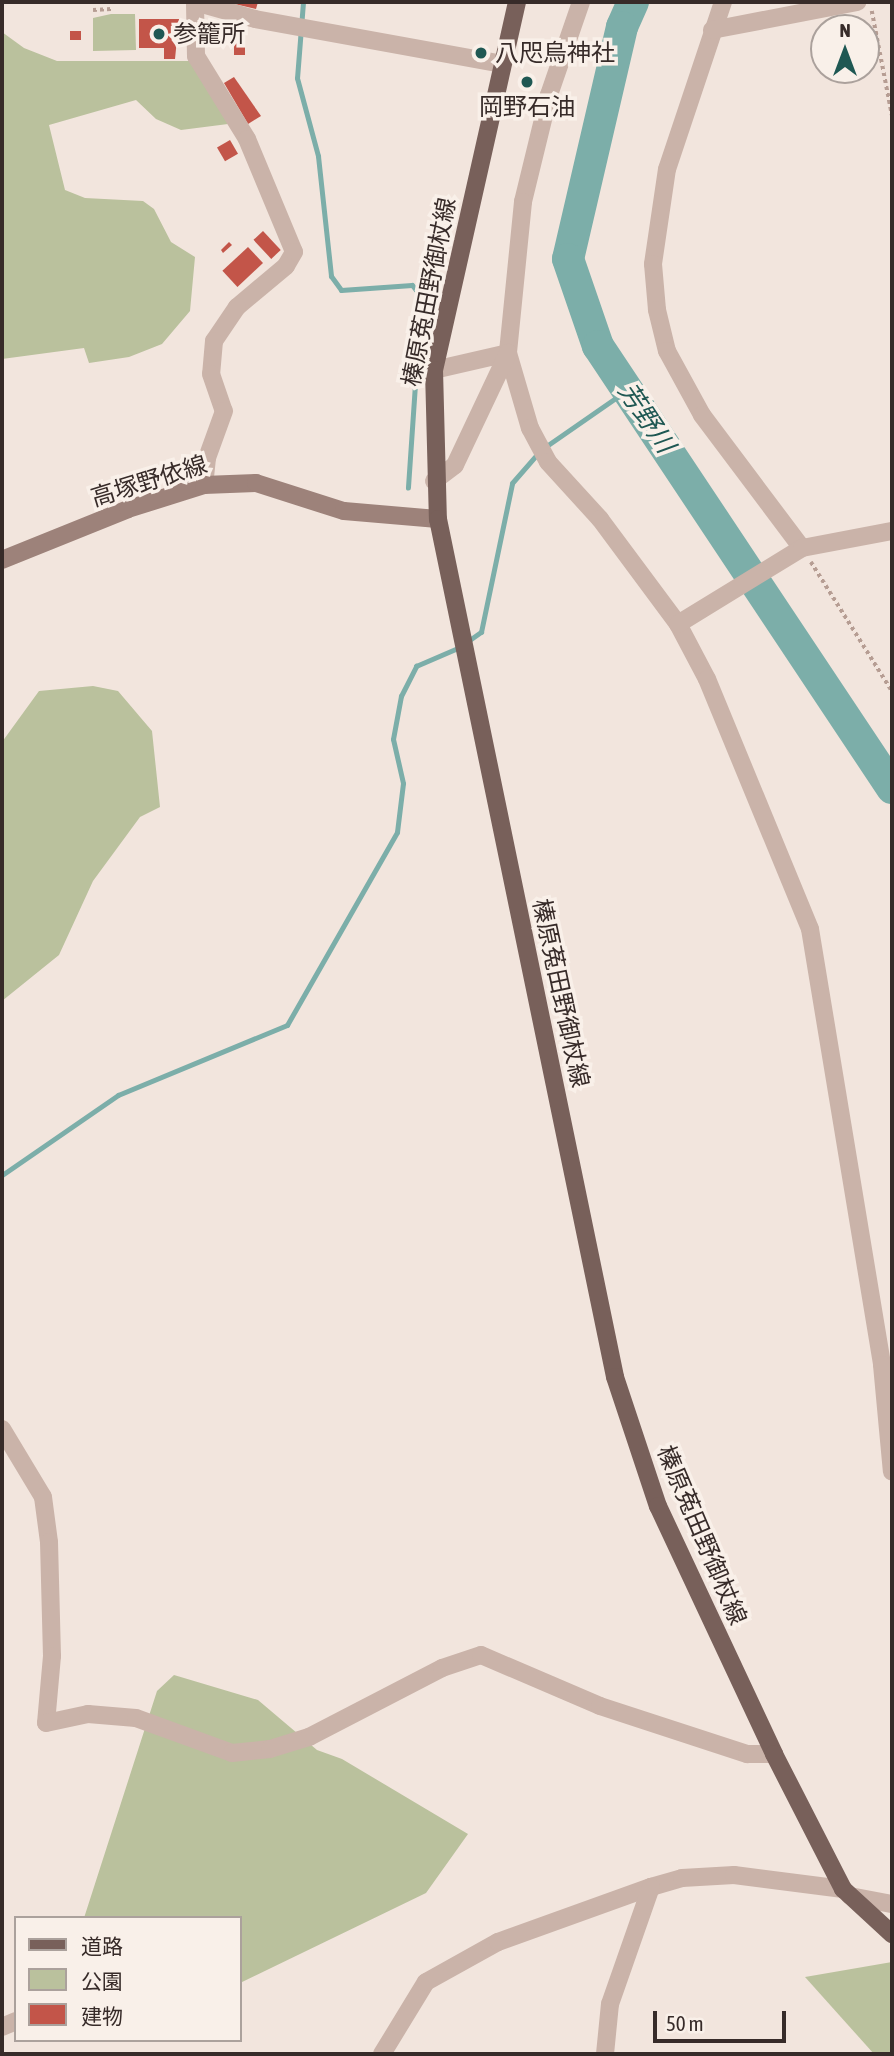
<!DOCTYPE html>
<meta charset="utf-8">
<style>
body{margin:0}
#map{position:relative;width:894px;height:2056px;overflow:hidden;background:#f2e5dd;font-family:"Asap Condensed","Noto Sans JP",sans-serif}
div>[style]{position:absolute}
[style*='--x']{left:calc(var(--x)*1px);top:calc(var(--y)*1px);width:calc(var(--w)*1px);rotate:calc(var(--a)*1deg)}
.green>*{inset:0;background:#bac19d}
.stream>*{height:5px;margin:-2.5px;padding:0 2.5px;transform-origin:2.5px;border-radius:2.5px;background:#7caea9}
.river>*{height:32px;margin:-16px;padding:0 16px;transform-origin:16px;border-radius:16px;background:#7caea9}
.building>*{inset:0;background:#c35549;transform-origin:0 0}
.path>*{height:3.5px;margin-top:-1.75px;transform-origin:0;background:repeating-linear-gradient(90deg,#b69d93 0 3.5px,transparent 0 7px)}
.street>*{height:18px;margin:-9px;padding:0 9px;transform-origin:9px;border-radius:9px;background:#cab3a9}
.secondary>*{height:18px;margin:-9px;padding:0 9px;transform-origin:9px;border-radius:9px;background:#9d827a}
.primary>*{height:18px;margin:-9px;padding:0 9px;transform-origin:9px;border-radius:9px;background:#78605a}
.dots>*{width:19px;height:19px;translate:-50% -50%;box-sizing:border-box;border:4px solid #f9f0e9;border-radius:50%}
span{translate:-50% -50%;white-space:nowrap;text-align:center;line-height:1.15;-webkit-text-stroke:7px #f9f0e9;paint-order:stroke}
.poi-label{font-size:24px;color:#372b29}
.left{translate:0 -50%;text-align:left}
.street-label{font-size:24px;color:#372b29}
.water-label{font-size:26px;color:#1f5853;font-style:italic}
.frame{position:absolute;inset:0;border:4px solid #372b29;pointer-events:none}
.legend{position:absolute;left:14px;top:1916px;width:228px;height:126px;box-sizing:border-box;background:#f9f0e9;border:2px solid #aba19c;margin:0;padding:9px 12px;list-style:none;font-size:21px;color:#372b29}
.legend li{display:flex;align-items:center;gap:14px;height:35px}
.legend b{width:35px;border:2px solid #aba19c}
.north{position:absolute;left:810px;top:14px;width:70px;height:70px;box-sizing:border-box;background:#f9f0e9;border:2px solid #aba19c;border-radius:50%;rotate:0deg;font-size:19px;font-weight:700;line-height:28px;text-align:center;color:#372b29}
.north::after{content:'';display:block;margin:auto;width:24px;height:32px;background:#1f5853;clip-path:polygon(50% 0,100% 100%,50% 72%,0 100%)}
.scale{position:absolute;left:653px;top:2011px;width:133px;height:32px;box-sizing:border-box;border:4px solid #372b29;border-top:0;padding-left:9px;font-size:21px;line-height:24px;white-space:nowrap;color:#372b29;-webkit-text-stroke:5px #f9f0e9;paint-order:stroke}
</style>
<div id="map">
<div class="green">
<div style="clip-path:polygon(111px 14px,135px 14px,136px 50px,93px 51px,93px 18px)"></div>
<div style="clip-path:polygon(2px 32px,24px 48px,57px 61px,195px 61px,228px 124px,181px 130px,156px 119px,136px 100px,49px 125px,65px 190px,85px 198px,143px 201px,154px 209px,171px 242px,195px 257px,190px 311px,162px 344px,129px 357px,89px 363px,84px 348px,2px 359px)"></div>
<div style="clip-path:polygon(93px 686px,118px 691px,152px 731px,160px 807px,140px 817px,93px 881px,59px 955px,2px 1001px,2px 742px,39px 691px)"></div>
<div style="clip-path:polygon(174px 1675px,258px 1700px,317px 1750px,342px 1759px,468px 1834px,426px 1893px,240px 1983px,240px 1918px,84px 1918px,157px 1691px)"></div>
<div style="clip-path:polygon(892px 1962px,892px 2054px,874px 2054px,805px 1977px)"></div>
</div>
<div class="stream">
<div style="--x:303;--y:2;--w:76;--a:94.5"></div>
<div style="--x:297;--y:78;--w:81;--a:74.9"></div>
<div style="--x:318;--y:156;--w:121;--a:83.8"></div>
<div style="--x:331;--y:276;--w:17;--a:54"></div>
<div style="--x:341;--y:290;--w:71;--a:-4"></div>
<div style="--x:412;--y:285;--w:14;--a:51"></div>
<div style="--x:421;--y:296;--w:192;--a:93.9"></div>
<div style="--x:545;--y:447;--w:100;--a:-34.8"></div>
<div style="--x:468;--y:641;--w:16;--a:-35"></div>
<div style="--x:481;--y:632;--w:152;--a:-78.2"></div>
<div style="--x:512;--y:483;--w:40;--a:-49"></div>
<div style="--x:2;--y:1175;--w:141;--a:-34.6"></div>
<div style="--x:118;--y:1095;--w:183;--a:-22.5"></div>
<div style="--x:287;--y:1025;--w:222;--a:-60.3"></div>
<div style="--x:397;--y:832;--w:49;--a:-83"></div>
<div style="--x:403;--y:783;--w:45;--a:-102.8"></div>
<div style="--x:393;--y:739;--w:44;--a:-79.5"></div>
<div style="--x:401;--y:696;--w:34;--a:-63"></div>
<div style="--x:416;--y:666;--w:48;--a:-23.4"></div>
</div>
<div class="river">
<div style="--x:633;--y:2;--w:27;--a:114"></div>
<div style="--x:622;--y:27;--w:238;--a:103.1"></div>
<div style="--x:568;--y:259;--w:92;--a:71"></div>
<div style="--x:598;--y:346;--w:531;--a:56.37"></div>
</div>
<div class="building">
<div style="clip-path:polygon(226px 2px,258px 2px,256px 9px)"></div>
<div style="clip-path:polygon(139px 19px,179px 19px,175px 59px,164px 59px,164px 48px,139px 48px)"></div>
<div style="left:70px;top:31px;width:11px;height:9px"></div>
<div style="left:234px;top:38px;width:11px;height:17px"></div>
<div style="clip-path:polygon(234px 77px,261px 116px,248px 124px,224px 83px)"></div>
<div style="left:230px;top:140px;width:16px;height:15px;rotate:60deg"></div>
<div style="left:263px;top:231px;width:26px;height:13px;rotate:47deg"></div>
<div style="clip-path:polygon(229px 242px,232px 245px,223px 253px,221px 250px)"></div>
<div style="left:248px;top:247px;width:22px;height:35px;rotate:47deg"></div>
</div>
<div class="path">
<div style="--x:45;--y:2;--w:1;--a:90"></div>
<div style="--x:93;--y:10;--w:18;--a:-3"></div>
<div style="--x:872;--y:11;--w:106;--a:79.1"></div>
<div style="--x:811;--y:562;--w:152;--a:57.9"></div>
</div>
<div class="street">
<div style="--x:195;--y:2;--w:62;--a:15.8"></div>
<div style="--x:255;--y:19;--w:251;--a:10.3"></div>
<div style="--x:581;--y:2;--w:98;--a:109"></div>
<div style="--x:549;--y:95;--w:110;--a:103.7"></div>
<div style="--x:523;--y:202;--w:152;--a:95.7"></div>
<div style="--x:508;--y:353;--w:78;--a:73.7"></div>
<div style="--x:530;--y:428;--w:38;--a:62"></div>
<div style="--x:548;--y:462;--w:77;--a:47.6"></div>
<div style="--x:600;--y:519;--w:131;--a:53.4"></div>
<div style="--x:678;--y:624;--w:62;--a:62.2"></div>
<div style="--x:707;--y:679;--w:270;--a:67.6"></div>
<div style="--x:810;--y:929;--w:442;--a:80.6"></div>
<div style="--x:882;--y:1365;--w:107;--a:84.7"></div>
<div style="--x:723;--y:2;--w:176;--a:108.5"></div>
<div style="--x:667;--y:169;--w:96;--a:98.4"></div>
<div style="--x:653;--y:264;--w:46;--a:85"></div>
<div style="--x:657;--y:310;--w:42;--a:76.3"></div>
<div style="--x:667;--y:351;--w:73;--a:61.3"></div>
<div style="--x:702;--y:415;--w:166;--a:53.1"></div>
<div style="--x:195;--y:4;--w:52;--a:88.9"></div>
<div style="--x:196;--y:56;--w:97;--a:58.4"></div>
<div style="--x:247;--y:139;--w:122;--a:67.4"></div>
<div style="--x:294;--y:252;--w:16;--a:120"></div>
<div style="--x:286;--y:266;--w:64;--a:140.1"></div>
<div style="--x:237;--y:307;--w:41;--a:124.1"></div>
<div style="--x:214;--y:341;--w:33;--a:95"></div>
<div style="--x:211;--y:374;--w:39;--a:71"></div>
<div style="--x:224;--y:411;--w:50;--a:109.9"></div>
<div style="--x:207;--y:458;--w:27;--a:96"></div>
<div style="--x:712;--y:30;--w:148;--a:-10.9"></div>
<div style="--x:434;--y:370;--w:76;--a:-12.9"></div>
<div style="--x:434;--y:481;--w:26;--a:-37"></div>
<div style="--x:455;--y:465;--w:124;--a:-64.7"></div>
<div style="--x:678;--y:624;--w:145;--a:-31.5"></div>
<div style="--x:802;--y:548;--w:92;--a:-10.7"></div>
<div style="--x:2;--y:1429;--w:79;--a:58.9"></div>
<div style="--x:43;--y:1497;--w:45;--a:82.4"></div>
<div style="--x:49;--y:1542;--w:114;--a:88.5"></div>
<div style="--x:52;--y:1656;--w:67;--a:95.1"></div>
<div style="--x:46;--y:1723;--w:43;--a:-12.1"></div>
<div style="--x:88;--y:1714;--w:48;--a:4.8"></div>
<div style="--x:136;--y:1718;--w:102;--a:20"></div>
<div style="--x:232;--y:1753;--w:38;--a:-6"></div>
<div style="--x:270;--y:1749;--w:41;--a:-17.1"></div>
<div style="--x:309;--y:1737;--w:150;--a:-27.4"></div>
<div style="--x:442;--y:1668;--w:41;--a:-18.4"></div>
<div style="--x:481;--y:1655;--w:129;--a:23.2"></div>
<div style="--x:600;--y:1706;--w:155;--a:18.1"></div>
<div style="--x:747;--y:1754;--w:27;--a:0"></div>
<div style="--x:850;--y:1896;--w:43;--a:10.8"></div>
<div style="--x:2;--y:2027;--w:15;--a:-23"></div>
<div style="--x:382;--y:2054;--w:84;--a:-58.6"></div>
<div style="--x:426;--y:1982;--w:82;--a:-29.1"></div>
<div style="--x:498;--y:1942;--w:163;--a:-19.8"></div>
<div style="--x:651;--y:1887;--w:32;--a:-16"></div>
<div style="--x:682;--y:1878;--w:52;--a:-3.3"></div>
<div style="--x:734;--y:1875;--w:110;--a:7.3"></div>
<div style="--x:605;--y:2054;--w:50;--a:-84.3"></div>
<div style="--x:610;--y:2004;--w:124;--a:-70.7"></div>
</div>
<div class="secondary">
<div style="--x:2;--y:560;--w:136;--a:-22"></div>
<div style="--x:128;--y:509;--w:80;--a:-17.5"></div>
<div style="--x:204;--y:485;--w:52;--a:-2.2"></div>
<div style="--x:256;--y:483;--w:92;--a:17.7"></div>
<div style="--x:344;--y:511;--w:94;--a:4.9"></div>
</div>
<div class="primary">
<div style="--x:517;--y:2;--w:377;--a:102.7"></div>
<div style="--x:434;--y:370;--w:149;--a:88.5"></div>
<div style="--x:438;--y:519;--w:876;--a:78.34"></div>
<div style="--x:615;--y:1377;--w:136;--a:71.6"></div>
<div style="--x:658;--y:1506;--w:274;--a:64.9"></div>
<div style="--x:774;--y:1754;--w:152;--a:62.9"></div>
<div style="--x:843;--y:1889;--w:67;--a:42.6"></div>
</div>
<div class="dots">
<div style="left:159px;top:34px;background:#1f5853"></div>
<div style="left:481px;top:53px;background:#1f5853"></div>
<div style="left:527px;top:82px;background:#1f5853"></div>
</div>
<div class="poi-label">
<span class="left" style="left:173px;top:34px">参籠所</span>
<span class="left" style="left:495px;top:53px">八咫烏神社</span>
<span style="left:527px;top:107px">岡野石油</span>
</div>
<div class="street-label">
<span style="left:429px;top:292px;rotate:-79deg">榛原菟田野御杖線</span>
<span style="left:149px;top:481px;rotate:-17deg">高塚野依線</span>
<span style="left:561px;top:993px;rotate:78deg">榛原菟田野御杖線</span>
<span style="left:702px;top:1535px;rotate:67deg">榛原菟田野御杖線</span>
</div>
<div class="water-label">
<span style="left:646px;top:418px;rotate:56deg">芳野川</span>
</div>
<div class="frame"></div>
<ul class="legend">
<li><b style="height:9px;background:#78605a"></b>道路</li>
<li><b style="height:19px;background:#bac19d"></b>公園</li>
<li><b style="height:19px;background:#c35549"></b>建物</li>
</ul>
<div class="north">N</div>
<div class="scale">50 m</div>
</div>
